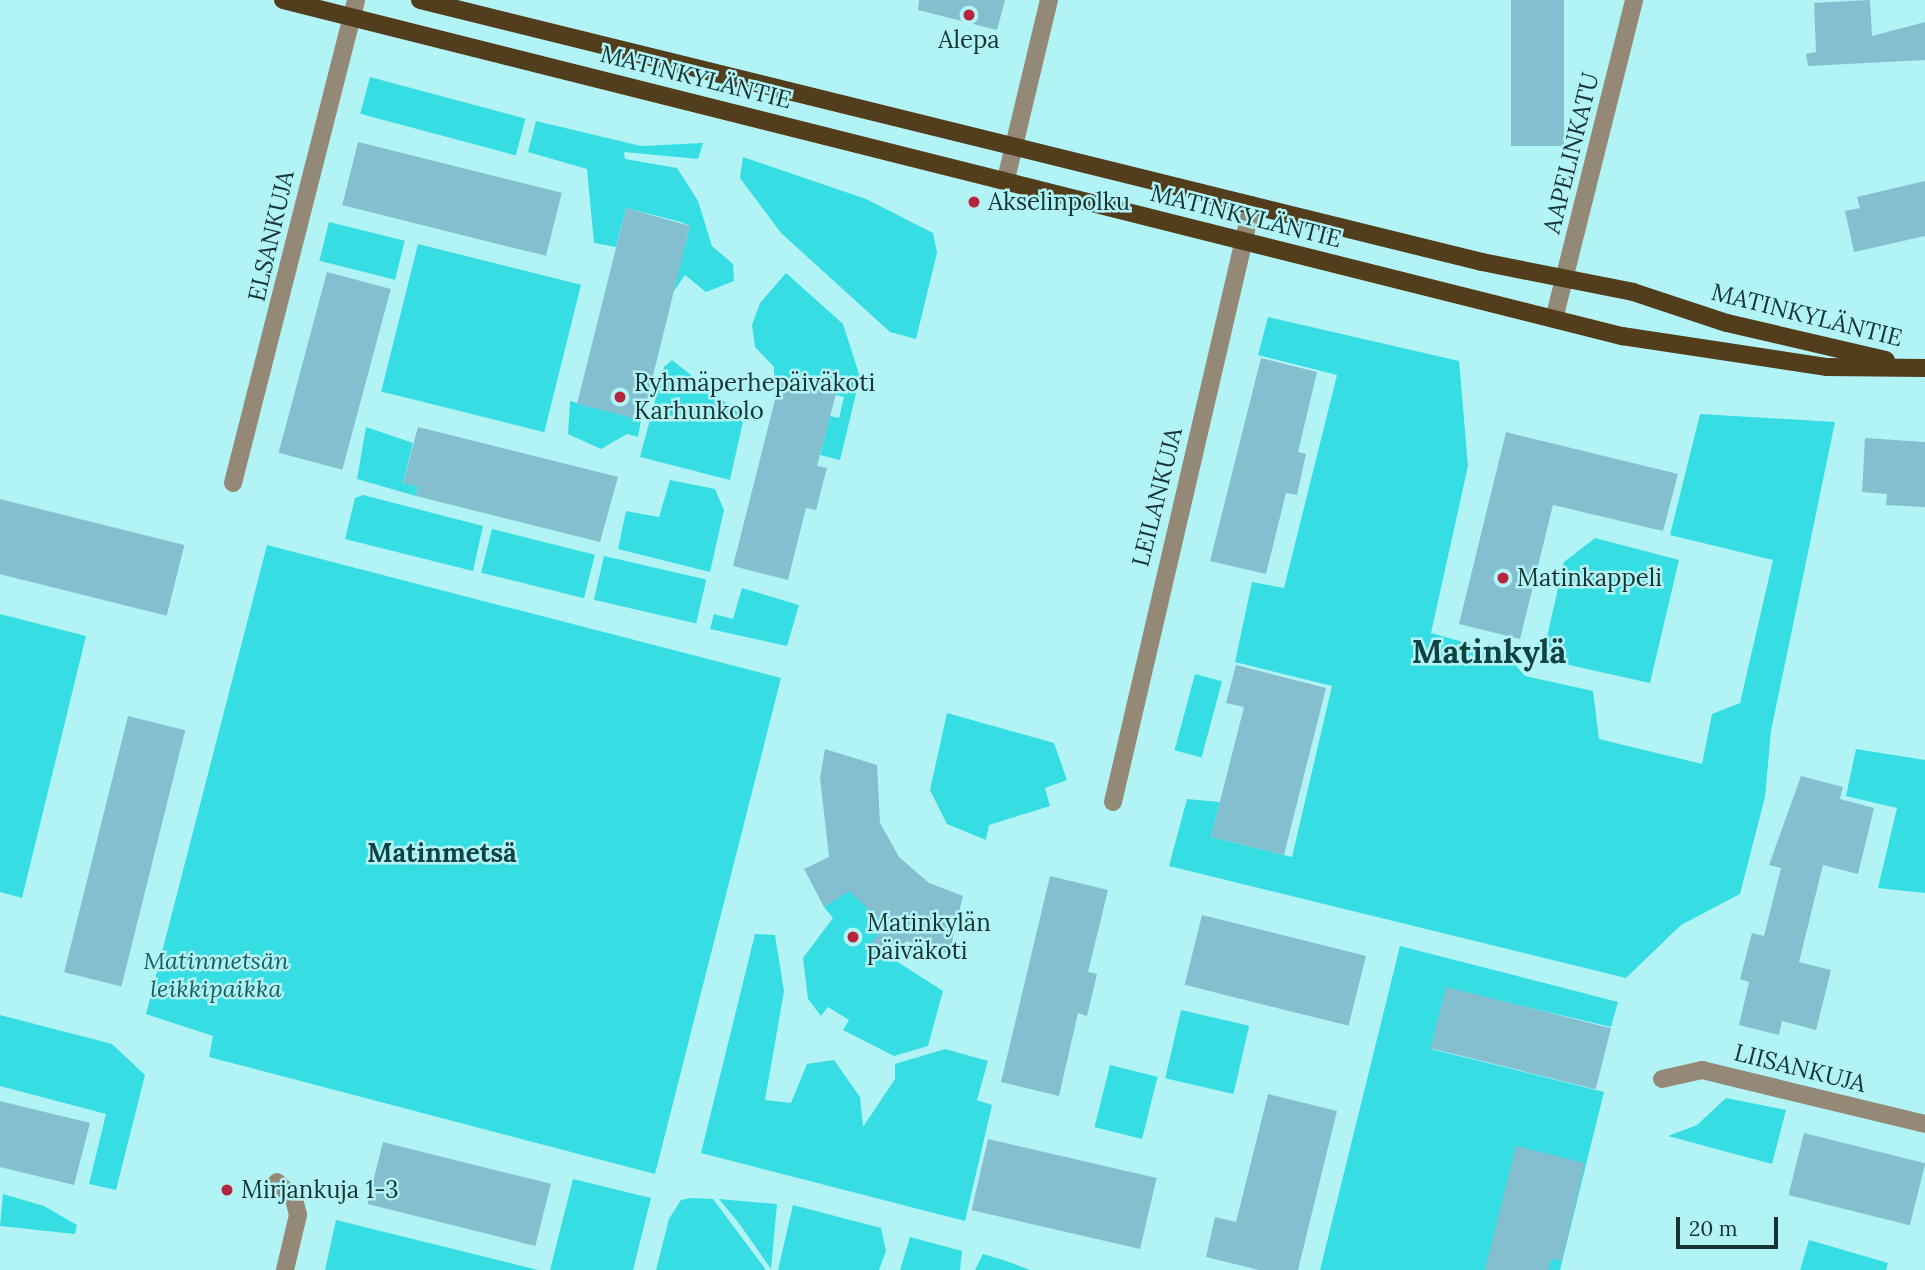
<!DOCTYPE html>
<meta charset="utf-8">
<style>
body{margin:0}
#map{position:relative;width:1925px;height:1270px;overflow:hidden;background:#b2f4f5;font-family:Lora,serif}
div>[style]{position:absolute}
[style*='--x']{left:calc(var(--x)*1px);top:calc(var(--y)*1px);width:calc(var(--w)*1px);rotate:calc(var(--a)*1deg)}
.green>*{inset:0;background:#36dde2;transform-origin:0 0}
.building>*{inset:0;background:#84bfd0;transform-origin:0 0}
.minor>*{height:18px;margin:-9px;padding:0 9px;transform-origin:9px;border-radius:9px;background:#948977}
.major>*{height:18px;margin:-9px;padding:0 9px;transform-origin:9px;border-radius:9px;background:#523e1d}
.dots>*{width:19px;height:19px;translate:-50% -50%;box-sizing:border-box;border:4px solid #b2f4f5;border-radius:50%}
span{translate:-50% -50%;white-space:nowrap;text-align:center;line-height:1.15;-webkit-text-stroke:5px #b2f4f5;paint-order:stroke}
.poi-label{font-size:24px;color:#183333}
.left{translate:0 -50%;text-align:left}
.street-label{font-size:24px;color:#183333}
.park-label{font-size:24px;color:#1a6062;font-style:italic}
.neighbourhood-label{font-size:26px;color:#0f4243;font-weight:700}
.district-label{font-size:32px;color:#0f4243;font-weight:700}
.scale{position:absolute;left:1676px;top:1217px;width:102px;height:32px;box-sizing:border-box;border:4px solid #183333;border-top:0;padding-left:9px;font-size:21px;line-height:24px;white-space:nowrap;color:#183333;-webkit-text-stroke:5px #b2f4f5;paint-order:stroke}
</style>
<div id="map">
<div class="green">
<div style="left:370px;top:77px;width:161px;height:38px;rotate:15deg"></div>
<div style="clip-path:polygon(536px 121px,641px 146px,703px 143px,698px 159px,624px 152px,625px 159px,677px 168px,698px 201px,712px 246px,733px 264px,734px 281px,706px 292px,685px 275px,674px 291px,665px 288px,676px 245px,685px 247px,690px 226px,681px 222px,626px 208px,616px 247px,594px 243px,587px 169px,528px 152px)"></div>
<div style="clip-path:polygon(743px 157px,866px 199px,933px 233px,937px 253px,916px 339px,890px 332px,781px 233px,740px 178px)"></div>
<div style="left:329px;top:222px;width:78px;height:40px;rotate:14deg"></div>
<div style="left:418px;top:244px;width:168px;height:152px;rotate:14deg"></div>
<div style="clip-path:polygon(786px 273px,843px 324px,860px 377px,840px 460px,820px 455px,830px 416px,839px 418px,844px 397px,774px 379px,774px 367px,755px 347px,752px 325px,760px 303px)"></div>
<div style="clip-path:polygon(1268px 317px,1459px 361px,1468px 466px,1431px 633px,1506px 654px,1525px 676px,1593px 691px,1599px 739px,1702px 764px,1712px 714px,1740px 703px,1773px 560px,1670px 535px,1700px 414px,1835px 422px,1771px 731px,1765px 797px,1740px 894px,1681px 925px,1626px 978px,1169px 866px,1187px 799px,1220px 802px,1211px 837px,1292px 857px,1332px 686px,1235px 662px,1252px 582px,1284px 588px,1337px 375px,1258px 355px)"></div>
<div style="clip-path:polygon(672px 360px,744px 417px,730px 480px,640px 457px,664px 367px)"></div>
<div style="clip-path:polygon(570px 401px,641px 420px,638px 437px,627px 434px,601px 449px,568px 434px)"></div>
<div style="clip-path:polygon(366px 427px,413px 443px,403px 483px,418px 487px,416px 496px,357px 479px)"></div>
<div style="clip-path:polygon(670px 480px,715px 489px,724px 510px,710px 572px,618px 549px,626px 511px,659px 517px)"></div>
<div style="clip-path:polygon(363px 495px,483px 526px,473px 571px,345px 539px,355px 498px)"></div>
<div style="left:492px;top:529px;width:106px;height:45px;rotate:14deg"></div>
<div style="clip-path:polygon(1595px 538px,1679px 560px,1650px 683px,1542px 659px,1564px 562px)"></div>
<div style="clip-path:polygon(267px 545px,781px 678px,655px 1174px,209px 1057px,213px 1036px,146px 1014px)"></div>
<div style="left:604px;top:556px;width:105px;height:45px;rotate:13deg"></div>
<div style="clip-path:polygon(742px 588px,799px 605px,787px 646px,710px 629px,714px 614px,733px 619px)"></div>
<div style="clip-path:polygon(0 614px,86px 636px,22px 898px,0 892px)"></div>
<div style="left:1195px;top:674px;width:28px;height:79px;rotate:15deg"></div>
<div style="clip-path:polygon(947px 713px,1054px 743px,1067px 780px,1045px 788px,1050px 806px,989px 825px,986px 840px,947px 824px,930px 790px)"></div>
<div style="clip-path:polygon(1856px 749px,1925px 760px,1925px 893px,1878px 888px,1897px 808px,1846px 796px)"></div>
<div style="clip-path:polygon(851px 889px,885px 925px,871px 945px,943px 991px,928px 1046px,894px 1056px,843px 1030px,849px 1020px,828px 1007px,821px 1016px,808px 999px,803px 958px,833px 918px,824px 907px)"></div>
<div style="clip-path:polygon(755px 934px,775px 935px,784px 991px,765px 1100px,791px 1103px,807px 1064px,834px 1060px,860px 1097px,863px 1127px,895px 1079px,895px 1064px,945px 1049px,988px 1061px,977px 1100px,992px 1105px,965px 1221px,701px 1153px)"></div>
<div style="clip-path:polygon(1400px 946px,1618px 1002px,1611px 1027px,1446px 988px,1431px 1049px,1604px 1092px,1560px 1270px,1320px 1270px)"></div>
<div style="left:1181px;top:1010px;width:70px;height:70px;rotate:13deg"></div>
<div style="clip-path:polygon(0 1015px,112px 1044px,145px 1075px,116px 1190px,89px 1184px,106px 1114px,0 1086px)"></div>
<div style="left:1110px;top:1065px;width:49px;height:64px;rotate:14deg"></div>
<div style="clip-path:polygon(1726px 1098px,1786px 1110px,1772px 1164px,1668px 1136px,1697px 1125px)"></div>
<div style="clip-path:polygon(573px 1179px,651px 1198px,633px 1270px,550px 1270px)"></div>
<div style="clip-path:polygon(3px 1194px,44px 1206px,77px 1225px,75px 1234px,0 1226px)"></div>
<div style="clip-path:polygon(691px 1198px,713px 1199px,766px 1270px,656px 1270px,669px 1219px,681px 1200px)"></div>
<div style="clip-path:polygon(719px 1199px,777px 1204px,771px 1269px,738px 1222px)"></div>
<div style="clip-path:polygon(793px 1205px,881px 1228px,886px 1251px,879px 1270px,778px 1270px)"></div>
<div style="clip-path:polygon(336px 1220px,538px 1270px,325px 1270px)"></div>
<div style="clip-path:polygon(910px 1237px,962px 1251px,960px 1270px,900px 1270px)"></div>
<div style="clip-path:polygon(1809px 1240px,1888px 1263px,1886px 1270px,1800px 1270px)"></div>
<div style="clip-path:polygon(983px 1254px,1006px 1261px,1030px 1270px,975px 1270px)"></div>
</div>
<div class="building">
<div style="clip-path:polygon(919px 0,1005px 0,997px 30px,918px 10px)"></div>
<div style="left:1511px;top:0;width:53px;height:146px"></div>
<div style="clip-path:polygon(1870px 0,1872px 36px,1925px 22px,1925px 60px,1808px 66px,1806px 54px,1816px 52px,1814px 3px)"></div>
<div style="left:358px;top:142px;width:210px;height:65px;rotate:14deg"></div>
<div style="clip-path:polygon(1925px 181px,1925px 236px,1854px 252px,1845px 211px,1860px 208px,1857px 197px)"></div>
<div style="clip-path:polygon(626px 208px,690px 226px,646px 404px,637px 402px,633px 418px,577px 404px)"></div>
<div style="left:327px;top:272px;width:66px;height:187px;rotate:15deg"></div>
<div style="clip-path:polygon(1261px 358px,1317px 372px,1298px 452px,1306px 454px,1297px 495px,1286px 493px,1266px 574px,1210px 561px)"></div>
<div style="clip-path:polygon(780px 380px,836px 394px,817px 466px,827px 468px,816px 510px,806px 508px,788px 580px,733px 566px)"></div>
<div style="clip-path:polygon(418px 427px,618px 477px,600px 542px,416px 496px,418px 487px,403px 483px)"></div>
<div style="clip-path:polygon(1506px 432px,1678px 474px,1663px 531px,1553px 505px,1520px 639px,1459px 624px)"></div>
<div style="clip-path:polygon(1865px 438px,1925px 442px,1925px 507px,1886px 505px,1887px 494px,1862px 492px)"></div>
<div style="left:0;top:499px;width:190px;height:73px;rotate:14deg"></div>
<div style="clip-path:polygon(1236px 665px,1326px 688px,1284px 855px,1211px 837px,1244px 707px,1226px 703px)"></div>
<div style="left:128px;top:716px;width:59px;height:264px;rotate:14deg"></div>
<div style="clip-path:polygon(825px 749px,877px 765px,880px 823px,899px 857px,929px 883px,963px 896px,949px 954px,906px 941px,892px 962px,870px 945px,885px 925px,849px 891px,824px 907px,804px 869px,829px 857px,820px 778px)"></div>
<div style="clip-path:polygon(1801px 776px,1843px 787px,1840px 799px,1874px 808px,1858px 874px,1823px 865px,1799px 962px,1831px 970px,1816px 1030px,1782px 1021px,1779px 1035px,1739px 1025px,1749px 982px,1740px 979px,1752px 933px,1764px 936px,1781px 868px,1769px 865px)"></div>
<div style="clip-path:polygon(1050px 876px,1108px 890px,1088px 972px,1097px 974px,1087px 1016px,1078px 1013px,1059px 1096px,1001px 1082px)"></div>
<div style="left:1202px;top:915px;width:169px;height:72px;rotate:14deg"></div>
<div style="left:1446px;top:987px;width:170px;height:63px;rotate:14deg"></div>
<div style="clip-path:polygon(1268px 1094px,1337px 1111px,1298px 1270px,1259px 1270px,1206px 1257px,1215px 1217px,1236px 1222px)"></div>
<div style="clip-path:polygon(0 1101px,90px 1123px,74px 1185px,0 1167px)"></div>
<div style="left:1804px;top:1133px;width:125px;height:64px;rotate:14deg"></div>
<div style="left:988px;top:1139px;width:173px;height:73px;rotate:13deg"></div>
<div style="left:383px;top:1142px;width:173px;height:64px;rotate:14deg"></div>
<div style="clip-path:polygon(1516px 1146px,1585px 1163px,1562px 1261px,1551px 1259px,1548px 1270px,1485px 1270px)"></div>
</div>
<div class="minor">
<div style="--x:1006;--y:179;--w:184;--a:-76.5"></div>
<div style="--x:1554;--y:319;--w:329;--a:-75.9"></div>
<div style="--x:233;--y:483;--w:498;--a:-75.7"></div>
<div style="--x:1113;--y:802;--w:613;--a:-76.89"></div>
<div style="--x:1662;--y:1079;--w:41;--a:-12.7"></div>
<div style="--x:1702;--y:1070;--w:229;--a:13.6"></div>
<div style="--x:277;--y:1182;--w:24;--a:45"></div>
<div style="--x:294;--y:1199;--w:16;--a:76"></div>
<div style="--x:298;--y:1215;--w:57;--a:103.3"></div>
</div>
<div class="major">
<div style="--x:283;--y:0;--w:1381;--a:14.09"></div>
<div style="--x:1622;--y:336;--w:206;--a:8.6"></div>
<div style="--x:1826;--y:367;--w:99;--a:0.6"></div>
<div style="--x:420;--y:0;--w:1094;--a:13.86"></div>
<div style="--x:1482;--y:262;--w:154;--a:11.2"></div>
<div style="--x:1633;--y:292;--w:99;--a:18.3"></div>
<div style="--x:1727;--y:323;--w:163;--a:13.1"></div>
</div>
<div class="dots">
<div style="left:969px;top:15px;background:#b7253d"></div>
<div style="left:974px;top:202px;background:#b7253d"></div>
<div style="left:620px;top:397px;background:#b7253d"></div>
<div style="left:1503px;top:578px;background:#b7253d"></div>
<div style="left:853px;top:937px;background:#b7253d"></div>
<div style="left:227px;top:1190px;background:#b7253d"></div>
</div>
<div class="poi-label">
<span style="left:969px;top:40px">Alepa</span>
<span class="left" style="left:988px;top:202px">Akselinpolku</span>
<span class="left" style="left:634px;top:397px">Ryhmäperhepäiväkoti<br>Karhunkolo</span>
<span class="left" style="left:1517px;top:578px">Matinkappeli</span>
<span class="left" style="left:867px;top:937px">Matinkylän<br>päiväkoti</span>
<span class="left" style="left:241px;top:1190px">Mirjankuja 1-3</span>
</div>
<div class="street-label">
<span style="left:696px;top:77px;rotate:14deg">MATINKYLÄNTIE</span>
<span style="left:1571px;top:153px;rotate:-76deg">AAPELINKATU</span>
<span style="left:1246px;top:216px;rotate:14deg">MATINKYLÄNTIE</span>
<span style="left:271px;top:236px;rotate:-77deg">ELSANKUJA</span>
<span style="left:1807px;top:315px;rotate:14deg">MATINKYLÄNTIE</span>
<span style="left:1157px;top:497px;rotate:-76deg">LEILANKUJA</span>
<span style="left:1800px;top:1068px;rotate:14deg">LIISANKUJA</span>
</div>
<div class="park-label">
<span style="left:216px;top:975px">Matinmetsän<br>leikkipaikka</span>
</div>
<div class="neighbourhood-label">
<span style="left:442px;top:853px">Matinmetsä</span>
</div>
<div class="district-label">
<span style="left:1489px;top:652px">Matinkylä</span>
</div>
<div class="scale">20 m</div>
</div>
